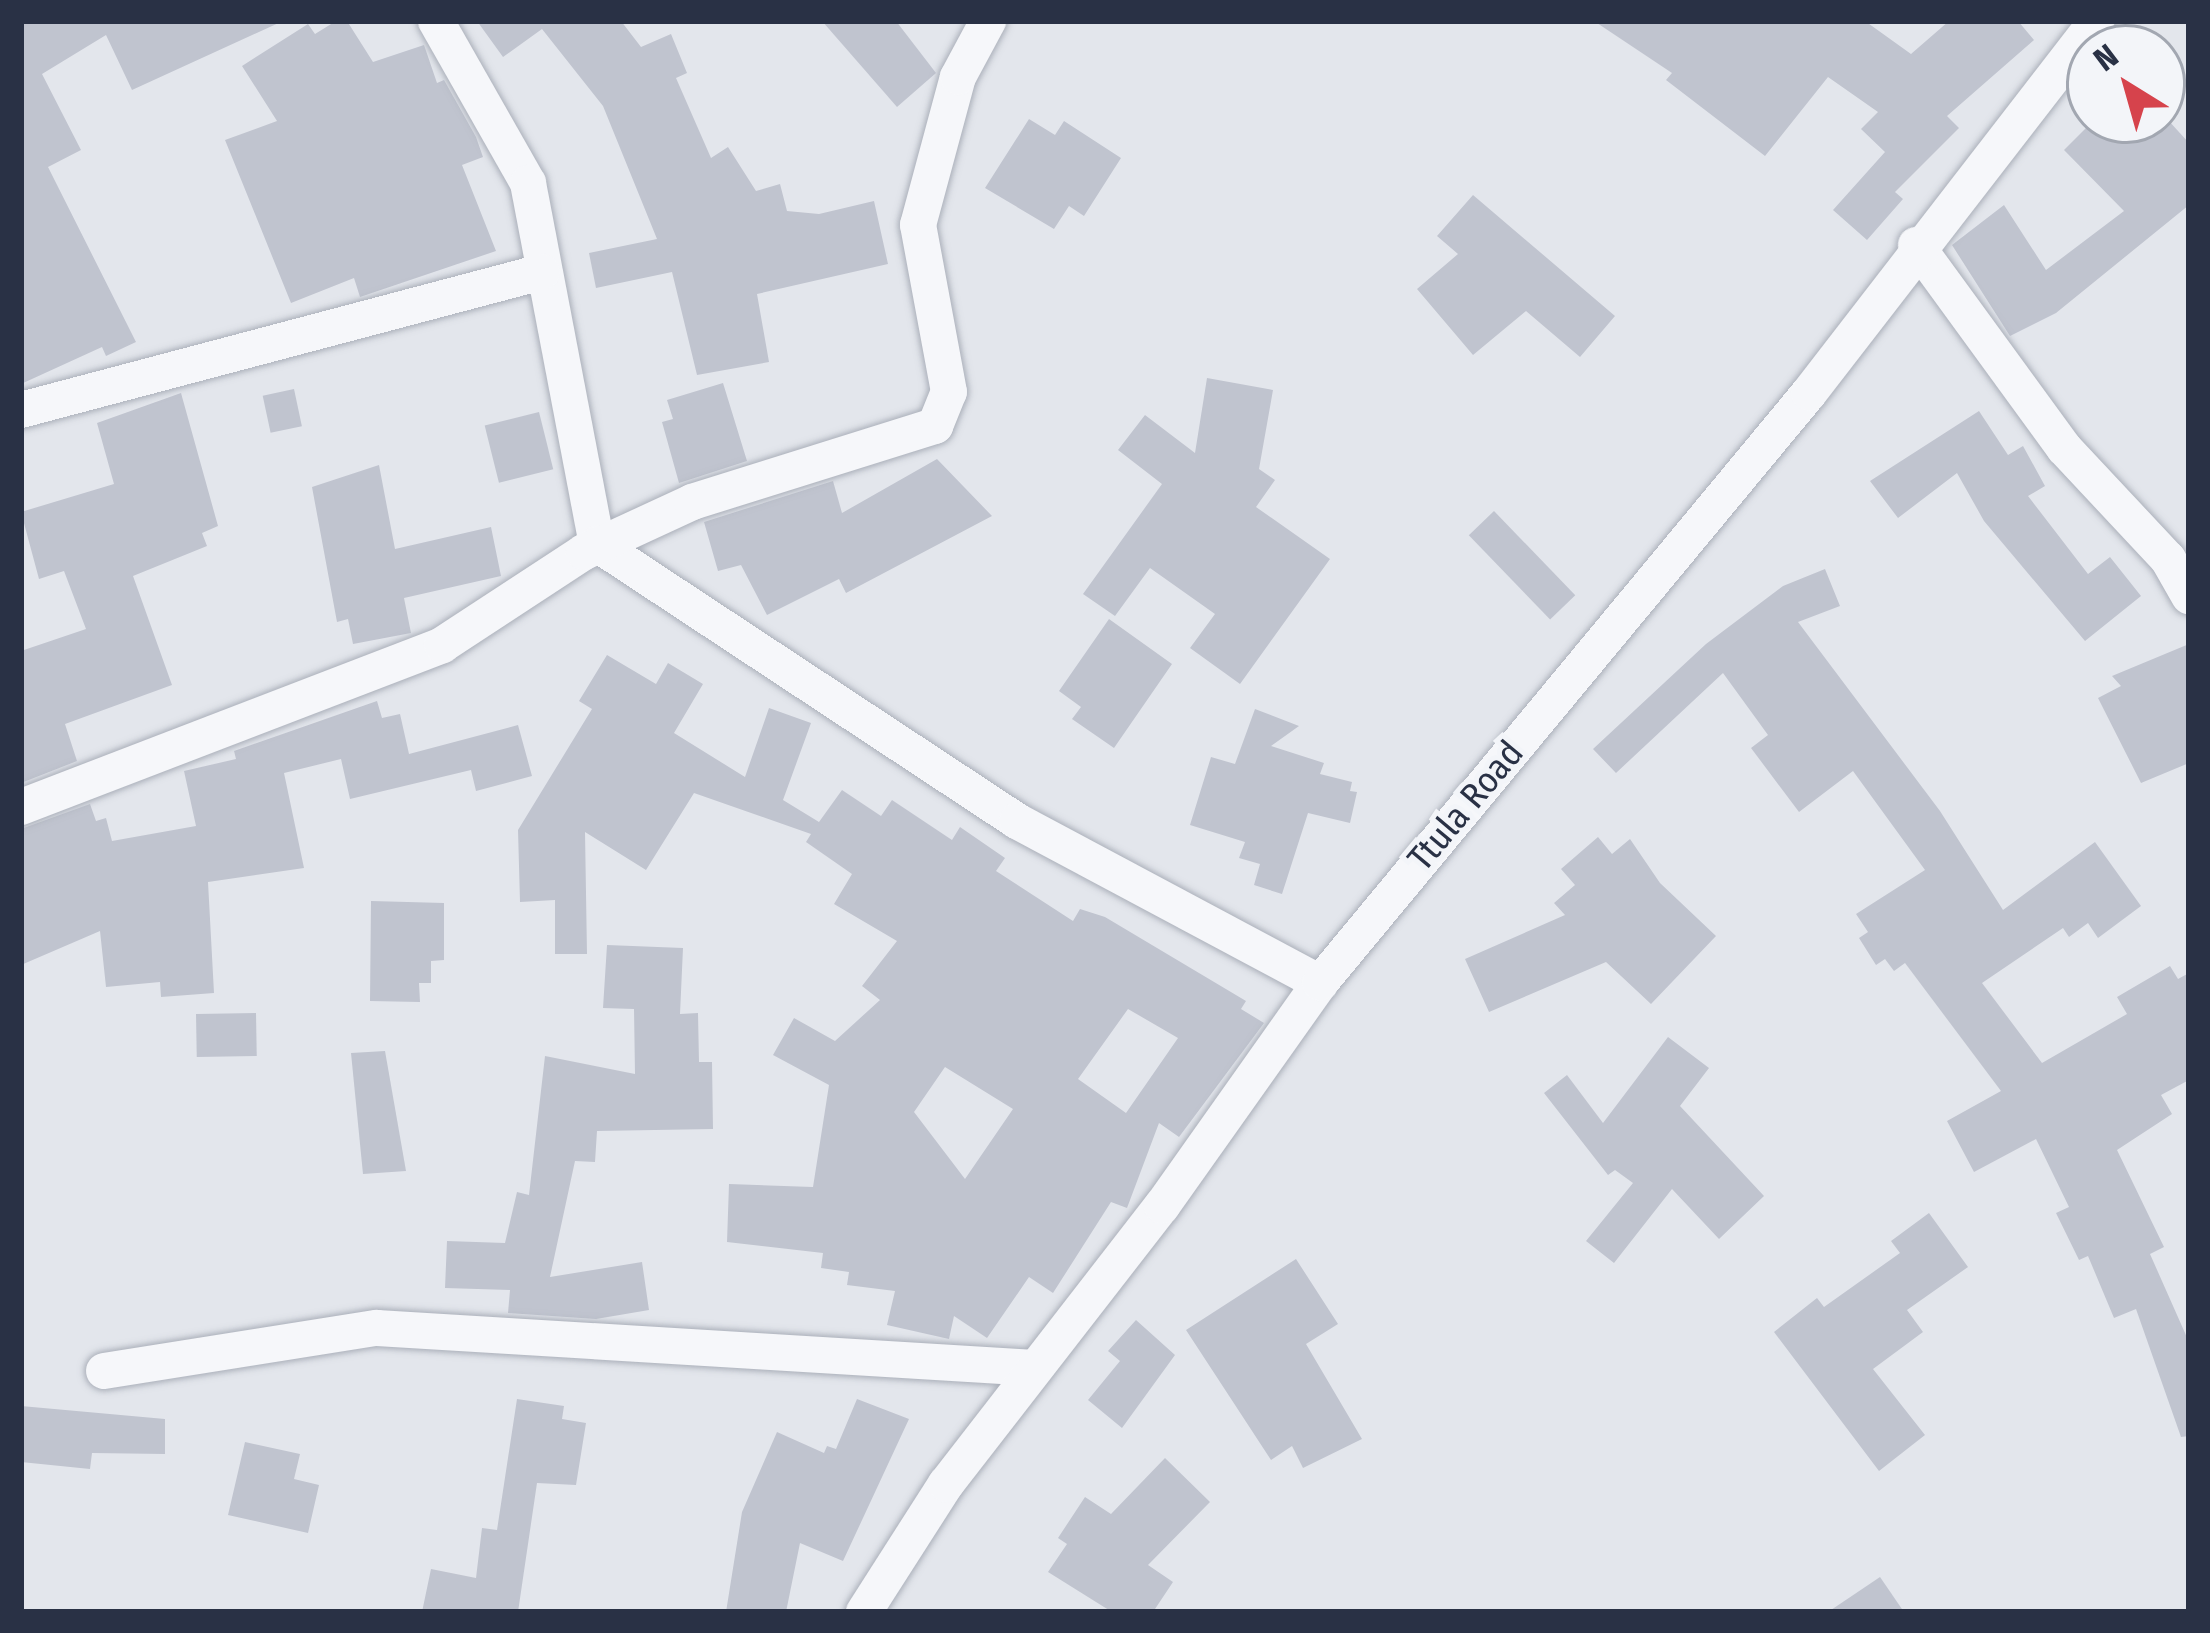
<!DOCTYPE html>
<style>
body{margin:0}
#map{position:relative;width:2210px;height:1633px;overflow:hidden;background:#e3e6ec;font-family:"Fira Sans Condensed",sans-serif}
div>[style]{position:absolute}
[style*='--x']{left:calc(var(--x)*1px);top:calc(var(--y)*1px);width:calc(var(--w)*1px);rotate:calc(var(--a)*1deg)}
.building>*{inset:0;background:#c0c4cf;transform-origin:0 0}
.roads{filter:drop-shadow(0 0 3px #abb0ba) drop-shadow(0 0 3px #abb0ba)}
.minor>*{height:36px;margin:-18px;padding:0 18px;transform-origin:18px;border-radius:18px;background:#f6f7fa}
span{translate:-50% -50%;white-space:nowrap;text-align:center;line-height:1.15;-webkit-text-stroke:10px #f3f5f9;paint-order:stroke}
.street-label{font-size:36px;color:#293145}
.frame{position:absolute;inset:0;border:24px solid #293145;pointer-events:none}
.north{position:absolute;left:2066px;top:24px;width:120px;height:120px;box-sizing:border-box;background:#f3f5f9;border:3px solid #a2a7b1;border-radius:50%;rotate:323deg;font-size:33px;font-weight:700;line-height:48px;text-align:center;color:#293145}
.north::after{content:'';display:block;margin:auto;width:42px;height:54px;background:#d6434c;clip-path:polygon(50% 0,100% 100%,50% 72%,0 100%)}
</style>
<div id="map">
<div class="building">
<div style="clip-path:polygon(21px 21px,283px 21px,132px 90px,106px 35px,42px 74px,81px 150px,48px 167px,136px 342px,106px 356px,102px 347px,21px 384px)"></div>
<div style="clip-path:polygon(336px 21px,347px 21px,373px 62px,424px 45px,437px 83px,444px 80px,476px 137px,483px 157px,462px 165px,496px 251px,360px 297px,354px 278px,291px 303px,225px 140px,277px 121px,242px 66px,308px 24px,315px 34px)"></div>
<div style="clip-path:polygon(477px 21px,621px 21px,641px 47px,671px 34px,687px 73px,676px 78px,711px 158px,728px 147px,756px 191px,780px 184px,787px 211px,819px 214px,874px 201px,888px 264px,757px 294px,769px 362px,697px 375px,672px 272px,596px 288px,589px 253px,657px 239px,603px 106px,542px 29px,503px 57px)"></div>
<div style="clip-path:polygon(822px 21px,896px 21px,936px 73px,897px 107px)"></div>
<div style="clip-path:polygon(1594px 21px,1865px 21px,1911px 54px,1949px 21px,2018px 21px,2034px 40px,1947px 116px,1959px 128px,1895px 192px,1903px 199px,1867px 240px,1833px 210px,1885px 152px,1861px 129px,1878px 112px,1828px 77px,1765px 156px,1666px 80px,1672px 73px)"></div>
<div style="clip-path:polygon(1029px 119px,1055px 135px,1064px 121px,1121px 158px,1084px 216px,1069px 206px,1054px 229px,985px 188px)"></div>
<div style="clip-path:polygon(2094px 120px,2168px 120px,2189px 143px,2189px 205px,2056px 313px,2010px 336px,1952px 245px,2004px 205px,2046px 270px,2124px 211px,2064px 150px)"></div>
<div style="clip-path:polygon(1473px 195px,1615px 316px,1580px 357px,1526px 311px,1473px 355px,1417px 289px,1458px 254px,1437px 236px)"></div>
<div style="clip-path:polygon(1207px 378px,1273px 390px,1259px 469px,1275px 480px,1256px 507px,1330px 559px,1240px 684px,1190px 648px,1215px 614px,1150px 568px,1115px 616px,1083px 594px,1162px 484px,1118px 450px,1145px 415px,1195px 453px)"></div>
<div style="clip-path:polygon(723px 383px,747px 461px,679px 483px,662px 422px,673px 419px,667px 400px)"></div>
<div style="left:294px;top:389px;width:38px;height:32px;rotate:78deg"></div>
<div style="clip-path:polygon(181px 393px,218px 526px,202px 533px,207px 546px,133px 576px,172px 685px,65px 724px,77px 761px,21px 783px,21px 651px,86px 629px,64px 571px,39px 579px,21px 512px,114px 484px,97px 423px)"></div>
<div style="clip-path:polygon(1979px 411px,2008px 455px,2023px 446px,2045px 486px,2028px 496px,2088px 574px,2110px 557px,2141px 596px,2085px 641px,1984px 521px,1957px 473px,1898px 518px,1870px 481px)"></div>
<div style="left:539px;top:412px;width:59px;height:56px;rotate:76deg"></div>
<div style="clip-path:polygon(937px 459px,992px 516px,846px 593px,839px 579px,767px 615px,741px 565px,718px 571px,704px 522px,833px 481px,842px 513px)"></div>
<div style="clip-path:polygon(379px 465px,395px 549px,491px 527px,501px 576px,404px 598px,411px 633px,353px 644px,348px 619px,337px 622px,312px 487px)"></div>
<div style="left:1494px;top:511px;width:117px;height:35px;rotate:46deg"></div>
<div style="clip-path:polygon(1825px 569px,1840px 606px,1798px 622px,1940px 811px,2003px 910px,2095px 842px,2141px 906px,2098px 938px,2088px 923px,2069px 937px,2063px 928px,1982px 983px,2042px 1063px,2127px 1014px,2117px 997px,2170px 966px,2178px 979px,2189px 973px,2189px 1080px,2161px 1095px,2172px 1114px,2117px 1150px,2164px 1247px,2150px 1254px,2189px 1342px,2189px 1436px,2181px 1437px,2136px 1309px,2114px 1318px,2088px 1256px,2079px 1260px,2056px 1213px,2069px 1207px,2036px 1139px,1974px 1172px,1947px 1121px,2001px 1091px,1905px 963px,1894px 971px,1885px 959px,1876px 965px,1859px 938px,1868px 932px,1856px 914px,1925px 870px,1853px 771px,1799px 812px,1751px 748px,1768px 735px,1723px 673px,1616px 773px,1593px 749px,1706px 644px,1783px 586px)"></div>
<div style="clip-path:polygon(1109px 619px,1172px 664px,1114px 748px,1072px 719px,1081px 707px,1059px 691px)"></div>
<div style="clip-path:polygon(2189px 644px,2189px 763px,2141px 783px,2098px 698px,2121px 686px,2112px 676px)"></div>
<div style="clip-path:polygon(evenodd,607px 655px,656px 684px,668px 663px,703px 684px,674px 733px,745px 777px,769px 708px,811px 723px,783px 800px,819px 822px,842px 790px,881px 816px,892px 800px,952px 840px,960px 827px,1005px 858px,996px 871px,1073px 921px,1080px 909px,1105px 917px,1246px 1001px,1241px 1009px,1264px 1023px,1179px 1137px,1159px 1123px,1127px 1208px,1111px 1202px,1053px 1293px,1029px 1277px,987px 1338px,954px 1316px,949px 1339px,887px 1325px,895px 1291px,847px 1285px,849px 1272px,821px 1268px,823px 1253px,727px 1242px,729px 1184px,813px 1187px,829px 1085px,773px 1055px,794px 1018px,835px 1041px,880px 1000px,862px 986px,897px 941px,834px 904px,852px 874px,806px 842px,811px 834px,694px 793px,646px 870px,585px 832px,587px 954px,555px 954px,555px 900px,520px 902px,518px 830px,592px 709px,579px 701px,607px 655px,1128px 1009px,1178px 1038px,1126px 1113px,1078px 1079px,1128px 1009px,607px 655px,945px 1067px,1013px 1109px,965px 1179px,914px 1112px,945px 1067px)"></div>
<div style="clip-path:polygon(377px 701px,382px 718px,400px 714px,409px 754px,518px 725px,532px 776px,476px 791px,471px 770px,350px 799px,341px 759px,284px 773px,304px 868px,208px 882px,214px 993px,161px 997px,160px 982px,106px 987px,100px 931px,21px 965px,21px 829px,90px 804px,96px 821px,106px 818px,112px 841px,196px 826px,184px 771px,236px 759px,234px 751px)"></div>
<div style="clip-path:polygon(1255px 709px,1299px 726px,1271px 746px,1324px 763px,1320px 774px,1352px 782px,1350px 791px,1357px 792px,1350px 823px,1308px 813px,1282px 894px,1254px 885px,1260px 864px,1239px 858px,1245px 842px,1190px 825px,1211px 757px,1235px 764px)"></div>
<div style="clip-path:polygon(1598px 837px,1612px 854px,1630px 839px,1660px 883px,1716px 936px,1651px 1004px,1606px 962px,1489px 1012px,1465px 959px,1565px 915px,1554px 903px,1575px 885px,1561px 869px)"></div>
<div style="clip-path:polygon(371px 901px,444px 903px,444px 960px,431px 961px,431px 983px,419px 983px,420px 1002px,370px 1001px)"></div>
<div style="clip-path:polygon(607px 945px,683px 948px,680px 1014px,698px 1013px,699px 1062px,712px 1062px,713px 1129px,597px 1131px,595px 1162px,575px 1161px,550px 1277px,642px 1262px,649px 1310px,596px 1319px,508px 1313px,510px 1290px,445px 1288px,447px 1241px,505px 1243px,517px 1192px,529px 1195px,545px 1056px,635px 1074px,634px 1009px,603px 1008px)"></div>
<div style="left:256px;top:1013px;width:43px;height:60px;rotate:89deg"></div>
<div style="clip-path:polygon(1668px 1037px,1709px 1068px,1680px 1106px,1764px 1196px,1719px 1239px,1672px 1189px,1614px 1263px,1586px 1241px,1633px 1183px,1615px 1170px,1608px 1175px,1544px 1093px,1567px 1075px,1603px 1123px)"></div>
<div style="clip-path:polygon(385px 1051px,406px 1171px,363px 1174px,351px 1053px)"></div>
<div style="clip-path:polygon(1929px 1213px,1968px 1267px,1907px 1310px,1923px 1332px,1873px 1369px,1925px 1435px,1879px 1471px,1774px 1332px,1817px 1298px,1824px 1307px,1900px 1253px,1891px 1241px)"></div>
<div style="clip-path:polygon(1296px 1259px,1338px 1324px,1306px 1344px,1362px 1439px,1303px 1468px,1292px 1446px,1271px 1460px,1186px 1330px)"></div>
<div style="clip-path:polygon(1136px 1320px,1175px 1355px,1122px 1428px,1088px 1400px,1120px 1361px,1108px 1351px)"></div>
<div style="clip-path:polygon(517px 1399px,564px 1406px,562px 1419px,586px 1423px,576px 1485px,537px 1483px,518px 1612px,422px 1612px,431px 1569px,476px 1578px,482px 1528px,497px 1530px)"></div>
<div style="clip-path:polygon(857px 1399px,909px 1419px,843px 1561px,800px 1543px,786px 1612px,726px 1612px,742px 1512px,777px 1432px,824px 1453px,827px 1446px,836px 1449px)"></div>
<div style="clip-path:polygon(21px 1406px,165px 1419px,165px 1454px,92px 1453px,90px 1469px,21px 1462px)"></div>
<div style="clip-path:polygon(245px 1442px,300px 1454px,294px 1479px,319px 1485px,308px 1533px,228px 1515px)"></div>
<div style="clip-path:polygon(1165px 1458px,1210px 1502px,1148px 1565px,1173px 1582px,1153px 1612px,1112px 1612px,1048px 1572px,1067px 1544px,1058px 1538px,1085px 1497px,1111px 1514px)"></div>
<div style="clip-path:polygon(1880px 1577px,1904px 1612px,1828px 1612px)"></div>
</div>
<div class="roads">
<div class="minor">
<div style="--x:436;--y:21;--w:186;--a:60.4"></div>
<div style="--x:528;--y:183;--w:368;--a:79.2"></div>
<div style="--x:597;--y:544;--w:503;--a:33.41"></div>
<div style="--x:1017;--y:821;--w:344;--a:28.1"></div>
<div style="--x:1916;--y:245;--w:251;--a:53.9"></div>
<div style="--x:2064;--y:448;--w:152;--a:46.9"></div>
<div style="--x:2168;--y:559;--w:43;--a:60.4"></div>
<div style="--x:21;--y:410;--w:539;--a:-14.84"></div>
<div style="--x:21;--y:807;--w:451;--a:-21"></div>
<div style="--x:442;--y:645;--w:170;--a:-33.2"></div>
<div style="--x:584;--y:552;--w:119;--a:-24.8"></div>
<div style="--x:692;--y:502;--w:255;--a:-17.4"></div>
<div style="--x:935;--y:426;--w:37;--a:-68"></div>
<div style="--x:949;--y:392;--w:170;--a:-100.5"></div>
<div style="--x:918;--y:225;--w:153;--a:-74.9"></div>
<div style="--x:958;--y:77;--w:64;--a:-61.8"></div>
<div style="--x:104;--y:1371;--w:276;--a:-9"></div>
<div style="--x:377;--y:1328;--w:659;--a:3.48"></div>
<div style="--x:864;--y:1612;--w:152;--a:-57.4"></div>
<div style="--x:946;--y:1484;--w:352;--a:-52.2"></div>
<div style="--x:1162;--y:1206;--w:273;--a:-54.7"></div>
<div style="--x:1320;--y:983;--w:766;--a:-50.35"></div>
<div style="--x:1809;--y:393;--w:470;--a:-52.3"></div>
</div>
</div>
<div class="street-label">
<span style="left:1466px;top:806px;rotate:-50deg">Ttula Road</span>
</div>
<div class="frame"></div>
<div class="north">N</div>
</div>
